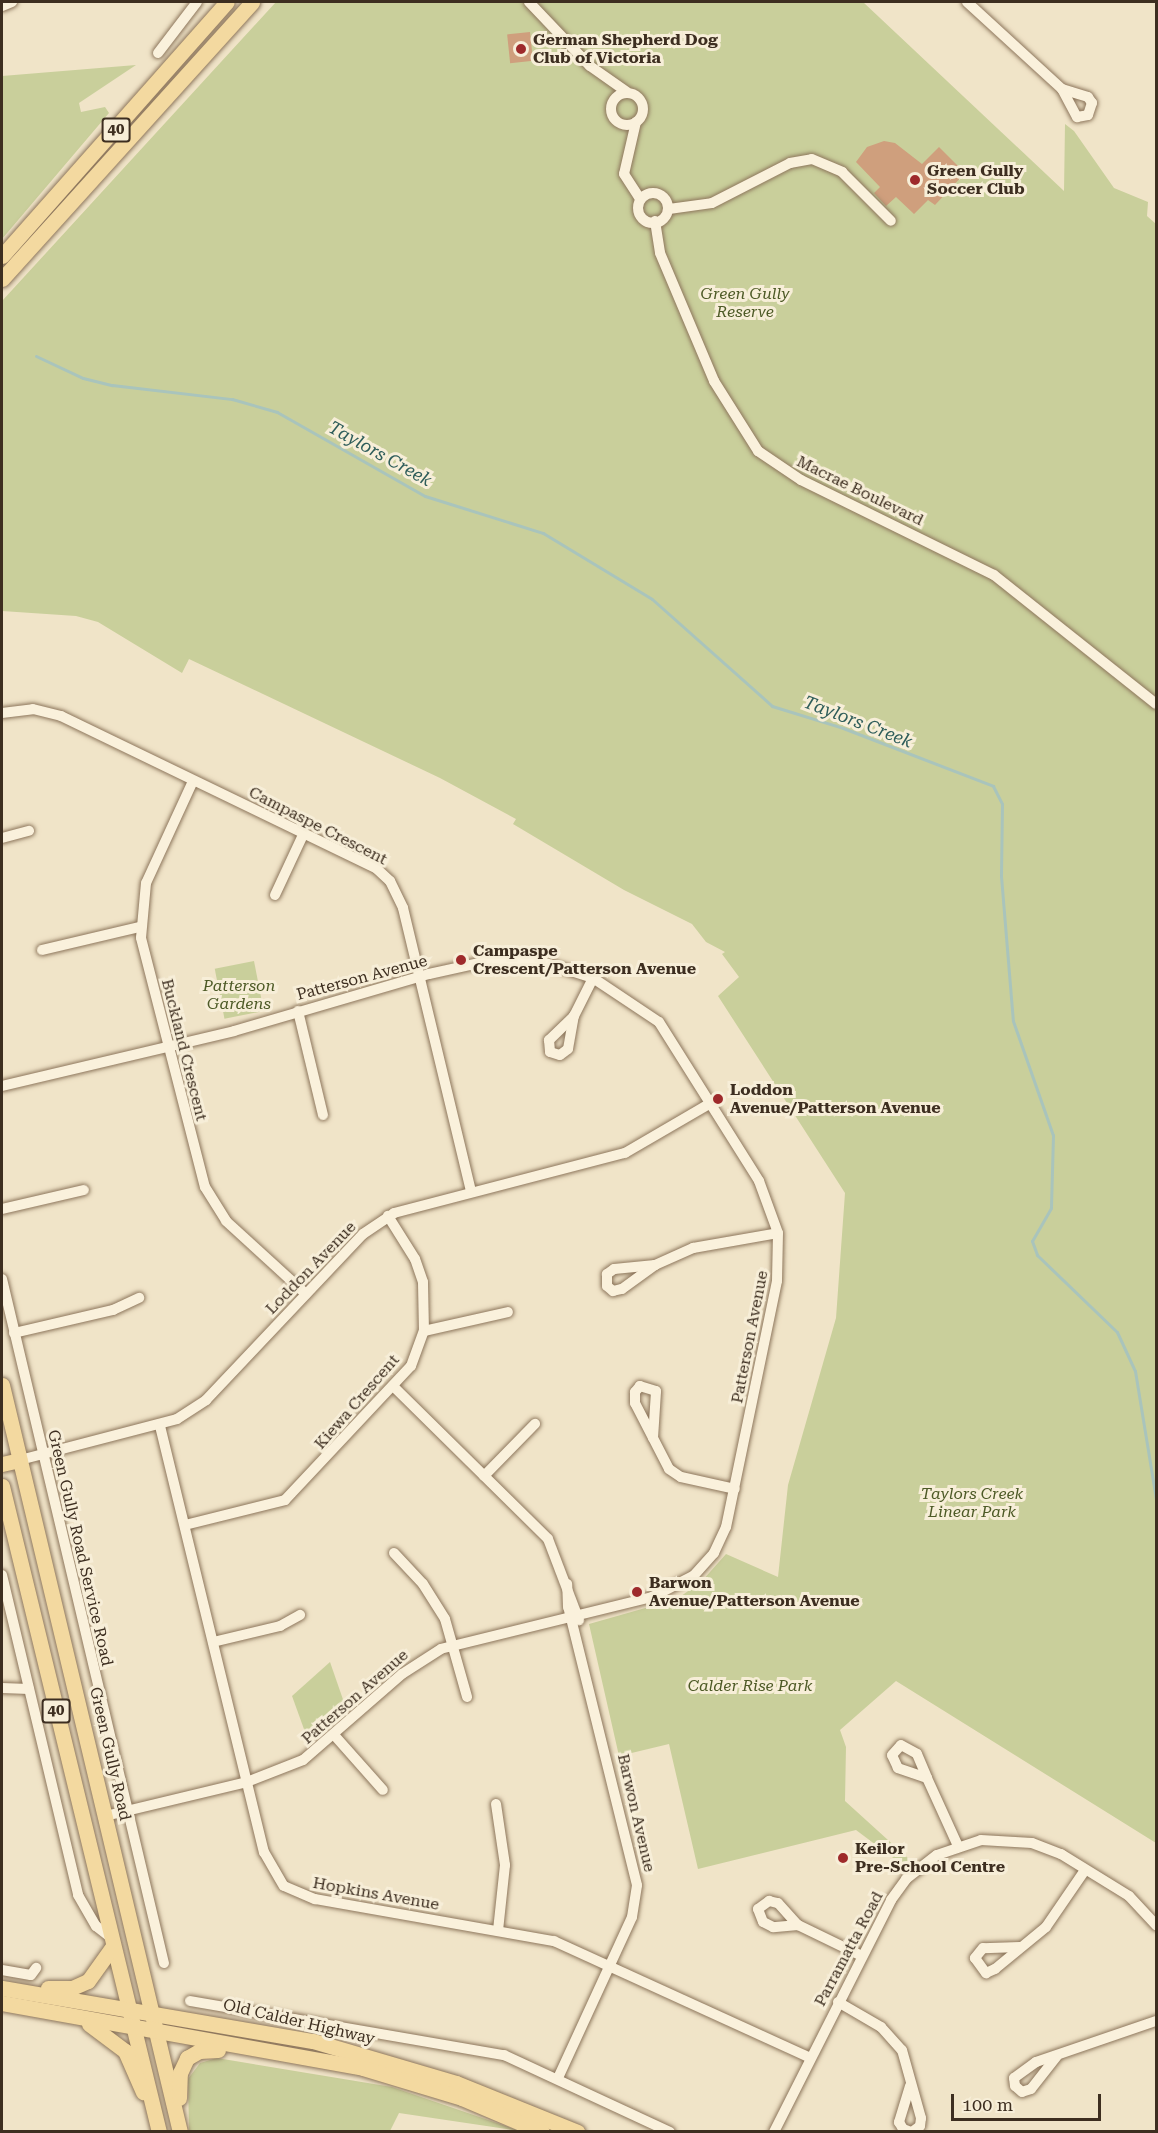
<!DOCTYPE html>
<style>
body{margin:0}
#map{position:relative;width:1158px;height:2133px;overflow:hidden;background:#f0e4c8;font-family:"Roboto Serif",serif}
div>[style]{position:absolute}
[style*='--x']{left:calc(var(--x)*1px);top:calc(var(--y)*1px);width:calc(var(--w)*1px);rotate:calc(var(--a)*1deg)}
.green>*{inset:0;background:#c9cf9b;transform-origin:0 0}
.stream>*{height:3px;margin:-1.5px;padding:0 1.5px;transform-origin:1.5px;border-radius:1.5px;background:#a9c4bc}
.building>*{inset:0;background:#cf9f7d;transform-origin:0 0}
.roads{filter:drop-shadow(0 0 2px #8d765c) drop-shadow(0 0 2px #8d765c)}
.street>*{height:10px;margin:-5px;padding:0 5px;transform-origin:5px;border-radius:5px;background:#faf1dc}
.street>.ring{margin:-5px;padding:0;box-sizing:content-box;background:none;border:10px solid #faf1dc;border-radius:50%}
.primary>*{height:15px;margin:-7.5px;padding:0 7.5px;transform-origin:7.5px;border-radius:7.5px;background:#f3d9a0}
.dots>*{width:16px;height:16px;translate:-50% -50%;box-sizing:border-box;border:3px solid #f7eed8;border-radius:50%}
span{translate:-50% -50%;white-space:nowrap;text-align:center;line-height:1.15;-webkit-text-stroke:6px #f7eed8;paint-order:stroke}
.shield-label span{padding:2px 4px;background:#f7eed8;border:2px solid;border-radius:4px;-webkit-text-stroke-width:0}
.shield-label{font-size:15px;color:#3d2e20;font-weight:700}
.poi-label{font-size:16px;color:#3d2e20;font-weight:700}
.left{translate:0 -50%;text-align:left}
.park-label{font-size:16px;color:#4d5a26;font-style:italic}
.street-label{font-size:16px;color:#3d2e20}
.water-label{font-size:18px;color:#2f5d5a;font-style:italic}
.frame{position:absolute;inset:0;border:3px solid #3d2e20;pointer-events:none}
.scale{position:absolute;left:951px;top:2094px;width:150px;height:27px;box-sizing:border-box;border:3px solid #3d2e20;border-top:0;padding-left:8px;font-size:18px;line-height:21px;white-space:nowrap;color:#3d2e20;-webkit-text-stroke:4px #f7eed8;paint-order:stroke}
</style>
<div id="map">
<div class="green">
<div style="clip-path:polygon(276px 2px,863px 2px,1064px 191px,1065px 124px,1074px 131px,1114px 188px,1148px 202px,1147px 216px,1156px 224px,1156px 1843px,896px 1681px,840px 1730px,846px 1747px,845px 1801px,910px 1860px,904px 1866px,856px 1830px,698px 1869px,669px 1744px,619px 1756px,589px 1624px,677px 1599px,702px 1581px,726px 1554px,778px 1577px,788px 1485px,836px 1318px,845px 1193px,718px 996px,739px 977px,722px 954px,725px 952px,706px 942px,692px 924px,624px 890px,513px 824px,516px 819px,440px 778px,189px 659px,182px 673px,98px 622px,76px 616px,2px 611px,2px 301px)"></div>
<div style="clip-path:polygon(136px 65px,79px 103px,81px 112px,105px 107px,109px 113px,2px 239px,2px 76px)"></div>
<div style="left:254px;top:961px;width:51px;height:40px;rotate:79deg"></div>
<div style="clip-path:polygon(330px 1662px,347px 1711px,309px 1743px,292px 1696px)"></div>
<div style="clip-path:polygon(217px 2058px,392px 2087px,520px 2131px,399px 2113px,390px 2131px,189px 2131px,188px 2079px,200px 2063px)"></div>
</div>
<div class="stream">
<div style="--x:36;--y:356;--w:52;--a:25.1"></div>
<div style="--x:83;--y:378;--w:30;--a:14"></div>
<div style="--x:112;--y:385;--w:121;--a:6.7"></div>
<div style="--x:232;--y:399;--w:47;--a:16.1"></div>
<div style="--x:277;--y:412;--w:170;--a:29.6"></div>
<div style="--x:425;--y:496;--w:124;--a:17.4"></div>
<div style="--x:543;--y:533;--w:127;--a:31.2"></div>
<div style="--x:652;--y:599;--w:161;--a:41.7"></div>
<div style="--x:772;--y:706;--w:74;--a:17.2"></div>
<div style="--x:843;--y:728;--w:161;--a:21.1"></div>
<div style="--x:993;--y:786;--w:20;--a:63"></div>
<div style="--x:1002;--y:804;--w:72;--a:90.8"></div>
<div style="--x:1001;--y:876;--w:145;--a:85.3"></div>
<div style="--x:1013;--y:1021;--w:121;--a:70.7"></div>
<div style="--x:1053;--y:1135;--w:73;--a:91.6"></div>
<div style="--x:1051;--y:1208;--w:38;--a:120"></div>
<div style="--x:1032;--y:1241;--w:15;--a:70"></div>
<div style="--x:1037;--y:1255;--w:111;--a:43.9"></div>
<div style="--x:1117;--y:1332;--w:43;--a:65.2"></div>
<div style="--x:1135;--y:1371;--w:130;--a:80.7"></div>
</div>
<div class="building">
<div style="left:530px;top:32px;width:29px;height:23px;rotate:84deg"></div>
<div style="clip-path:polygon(884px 141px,895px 143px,922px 164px,939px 147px,965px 173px,935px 205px,928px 200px,914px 214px,896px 197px,886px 206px,874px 193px,880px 187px,856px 162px,867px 147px)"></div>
</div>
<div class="roads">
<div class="street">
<div style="--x:529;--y:2;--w:88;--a:46.4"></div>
<div style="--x:590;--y:66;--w:45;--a:35.1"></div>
<div style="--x:967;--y:2;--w:129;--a:42.5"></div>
<div style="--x:1062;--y:89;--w:32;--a:62"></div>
<div style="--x:1077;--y:117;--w:11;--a:-10"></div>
<div style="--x:1088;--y:115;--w:13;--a:-72"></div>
<div style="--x:1092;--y:103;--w:7;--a:-124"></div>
<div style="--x:1088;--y:97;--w:27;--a:-163"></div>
<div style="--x:2;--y:6;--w:11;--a:-22"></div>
<div style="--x:158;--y:53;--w:64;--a:-52.6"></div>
<div class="ring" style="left:611px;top:93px;width:22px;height:22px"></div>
<div style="--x:636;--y:122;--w:53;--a:103"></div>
<div style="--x:624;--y:174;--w:30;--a:57"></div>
<div class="ring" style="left:638px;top:193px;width:20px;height:20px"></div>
<div style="--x:669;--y:209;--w:43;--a:-7.9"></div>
<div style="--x:712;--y:203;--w:88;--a:-27.1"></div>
<div style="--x:790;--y:163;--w:22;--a:-10"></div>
<div style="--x:812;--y:159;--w:33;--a:23"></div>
<div style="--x:842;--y:172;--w:69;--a:45"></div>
<div style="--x:655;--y:221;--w:32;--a:81"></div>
<div style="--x:660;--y:253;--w:139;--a:67.1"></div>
<div style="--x:714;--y:381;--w:83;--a:57.8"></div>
<div style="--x:758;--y:451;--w:52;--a:34"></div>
<div style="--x:801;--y:480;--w:215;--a:26.2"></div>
<div style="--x:994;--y:575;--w:207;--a:38.5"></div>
<div style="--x:2;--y:713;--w:31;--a:-7"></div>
<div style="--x:33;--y:709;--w:29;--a:14"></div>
<div style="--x:61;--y:716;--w:351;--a:25.8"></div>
<div style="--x:377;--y:869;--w:18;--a:43"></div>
<div style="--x:390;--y:881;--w:30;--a:64"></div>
<div style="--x:403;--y:908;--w:292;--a:76.5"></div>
<div style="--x:193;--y:781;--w:112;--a:114.7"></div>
<div style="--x:146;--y:883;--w:55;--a:95.2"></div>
<div style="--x:141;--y:938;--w:257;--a:75.6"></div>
<div style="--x:205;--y:1187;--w:40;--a:58"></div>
<div style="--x:226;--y:1221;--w:108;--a:42.4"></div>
<div style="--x:2;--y:838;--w:28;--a:-15"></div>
<div style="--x:275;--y:895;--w:66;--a:-65"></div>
<div style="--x:42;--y:950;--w:100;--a:-13.3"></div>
<div style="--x:298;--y:1011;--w:107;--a:76.5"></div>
<div style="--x:574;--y:1016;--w:35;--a:136"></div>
<div style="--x:549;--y:1040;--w:12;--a:85"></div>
<div style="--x:550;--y:1052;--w:10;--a:17"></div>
<div style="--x:560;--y:1055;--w:10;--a:-37"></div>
<div style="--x:568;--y:1049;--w:34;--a:-80"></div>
<div style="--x:574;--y:1016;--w:42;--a:-63.4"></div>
<div style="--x:2;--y:1086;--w:238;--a:-13.3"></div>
<div style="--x:234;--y:1031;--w:203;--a:-16.3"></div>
<div style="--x:429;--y:974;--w:60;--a:-12.4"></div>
<div style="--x:488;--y:961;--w:45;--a:-2.5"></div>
<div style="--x:533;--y:959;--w:63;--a:17.6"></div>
<div style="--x:593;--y:978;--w:79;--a:33.7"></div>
<div style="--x:659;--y:1022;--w:188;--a:57.8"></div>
<div style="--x:759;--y:1181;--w:55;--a:69.9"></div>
<div style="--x:778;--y:1233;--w:48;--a:91.2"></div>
<div style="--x:777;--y:1281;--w:251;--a:101.7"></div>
<div style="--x:726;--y:1527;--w:29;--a:115"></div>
<div style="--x:714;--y:1553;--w:31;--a:132"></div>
<div style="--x:693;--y:1576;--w:46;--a:152.9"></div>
<div style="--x:652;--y:1597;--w:217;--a:166.2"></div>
<div style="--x:441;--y:1649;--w:46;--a:147.3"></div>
<div style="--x:402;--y:1674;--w:131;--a:139"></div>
<div style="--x:303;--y:1760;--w:60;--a:158.6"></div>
<div style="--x:247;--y:1782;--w:146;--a:166.5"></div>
<div style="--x:2;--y:1209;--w:84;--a:-13"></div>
<div style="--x:655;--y:1265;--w:41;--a:174.4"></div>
<div style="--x:614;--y:1269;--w:9;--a:144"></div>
<div style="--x:607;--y:1274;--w:12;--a:90"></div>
<div style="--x:607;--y:1286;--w:8;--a:40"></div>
<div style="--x:613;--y:1291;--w:9;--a:-13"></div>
<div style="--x:622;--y:1289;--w:41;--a:-36"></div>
<div style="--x:655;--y:1265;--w:42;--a:-24.1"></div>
<div style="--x:693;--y:1248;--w:86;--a:-10"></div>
<div style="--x:2;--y:1279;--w:703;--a:76.68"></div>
<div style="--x:424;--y:1331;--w:86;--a:-12.7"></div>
<div style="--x:14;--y:1333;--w:102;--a:-13.1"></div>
<div style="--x:113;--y:1310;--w:29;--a:-25"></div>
<div style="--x:394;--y:1387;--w:216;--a:44.6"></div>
<div style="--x:548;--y:1539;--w:87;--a:69.1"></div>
<div style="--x:160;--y:1426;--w:439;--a:76.3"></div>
<div style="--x:264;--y:1852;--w:39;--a:60"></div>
<div style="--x:284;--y:1886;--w:34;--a:23"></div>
<div style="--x:315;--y:1899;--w:243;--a:10"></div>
<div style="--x:554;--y:1941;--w:280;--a:24.5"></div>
<div style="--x:653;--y:1438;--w:47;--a:-86.3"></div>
<div style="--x:656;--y:1391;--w:17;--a:-163"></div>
<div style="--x:640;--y:1386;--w:8;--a:130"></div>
<div style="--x:635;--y:1392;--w:11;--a:90"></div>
<div style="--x:635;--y:1403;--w:74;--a:62.7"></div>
<div style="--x:669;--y:1469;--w:14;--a:34"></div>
<div style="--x:681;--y:1477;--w:55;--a:12.5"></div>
<div style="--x:20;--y:1460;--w:162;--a:-14.6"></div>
<div style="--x:177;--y:1419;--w:35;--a:-33"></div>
<div style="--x:206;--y:1400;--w:228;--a:-46.6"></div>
<div style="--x:363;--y:1234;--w:37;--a:-34"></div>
<div style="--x:394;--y:1213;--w:239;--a:-14.6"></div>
<div style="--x:625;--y:1153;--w:99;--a:-30.2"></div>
<div style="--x:484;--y:1476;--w:73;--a:-45.6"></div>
<div style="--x:185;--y:1525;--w:103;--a:-14"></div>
<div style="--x:285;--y:1500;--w:184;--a:-46.8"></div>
<div style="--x:411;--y:1366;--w:37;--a:-70"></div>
<div style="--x:424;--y:1331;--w:49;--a:-91.2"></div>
<div style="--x:423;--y:1282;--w:24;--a:-109"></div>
<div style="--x:415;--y:1259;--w:51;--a:-122.1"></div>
<div style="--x:394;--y:1553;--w:42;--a:46.9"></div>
<div style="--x:423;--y:1584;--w:41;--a:57.8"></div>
<div style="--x:445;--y:1619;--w:81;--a:74.2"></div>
<div style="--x:2;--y:1575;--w:329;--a:76.6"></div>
<div style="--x:78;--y:1895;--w:36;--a:60"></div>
<div style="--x:96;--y:1926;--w:18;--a:38"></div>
<div style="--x:213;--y:1642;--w:69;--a:-13.4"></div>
<div style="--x:280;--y:1626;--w:23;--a:-29"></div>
<div style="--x:2;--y:1688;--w:27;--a:2"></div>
<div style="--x:335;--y:1736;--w:72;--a:48.4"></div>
<div style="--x:901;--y:1745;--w:18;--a:29"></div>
<div style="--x:917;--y:1754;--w:26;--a:67"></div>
<div style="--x:927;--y:1778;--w:31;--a:-161"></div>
<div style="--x:898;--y:1768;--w:14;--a:-115"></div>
<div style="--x:892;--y:1755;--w:13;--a:-48"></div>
<div style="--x:927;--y:1778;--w:75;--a:65.5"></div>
<div style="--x:496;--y:1804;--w:62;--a:81.6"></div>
<div style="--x:505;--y:1865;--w:65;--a:96.1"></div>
<div style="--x:769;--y:1901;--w:9;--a:13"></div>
<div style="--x:778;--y:1903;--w:30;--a:48"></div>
<div style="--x:798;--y:1925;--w:25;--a:175"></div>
<div style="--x:773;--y:1927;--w:11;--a:-153"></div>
<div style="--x:763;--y:1922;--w:14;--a:-111"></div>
<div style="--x:758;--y:1909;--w:14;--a:-36"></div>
<div style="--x:798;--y:1925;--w:71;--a:25.8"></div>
<div style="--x:1020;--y:1947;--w:37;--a:178"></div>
<div style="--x:983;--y:1948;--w:13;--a:129"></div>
<div style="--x:975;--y:1958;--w:19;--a:54"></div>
<div style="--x:986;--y:1973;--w:10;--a:-24"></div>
<div style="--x:995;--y:1969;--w:66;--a:-39.5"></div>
<div style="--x:1046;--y:1927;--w:69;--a:-55.6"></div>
<div style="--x:2;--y:1970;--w:29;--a:10"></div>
<div style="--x:31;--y:1975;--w:9;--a:-54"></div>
<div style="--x:190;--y:2001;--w:319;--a:9.8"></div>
<div style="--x:504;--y:2055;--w:183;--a:24.9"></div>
<div style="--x:838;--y:2002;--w:50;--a:30.2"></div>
<div style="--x:881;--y:2027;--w:31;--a:48"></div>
<div style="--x:902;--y:2050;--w:71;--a:74.4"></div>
<div style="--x:921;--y:2118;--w:8;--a:97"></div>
<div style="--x:920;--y:2126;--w:10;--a:143"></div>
<div style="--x:1057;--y:2056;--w:42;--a:128.2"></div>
<div style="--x:1031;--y:2089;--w:9;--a:162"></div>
<div style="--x:1022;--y:2092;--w:9;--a:-139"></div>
<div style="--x:1015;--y:2086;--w:8;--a:-97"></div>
<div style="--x:1014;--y:2078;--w:27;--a:-36"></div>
<div style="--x:1036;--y:2062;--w:127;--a:-18.9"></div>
<div style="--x:558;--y:2078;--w:177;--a:-65.3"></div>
<div style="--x:632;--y:1917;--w:32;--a:-81"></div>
<div style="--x:637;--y:1885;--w:286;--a:-103.9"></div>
<div style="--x:568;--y:1607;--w:23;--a:-92"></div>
<div style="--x:910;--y:2086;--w:38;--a:107"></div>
<div style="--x:899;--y:2122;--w:8;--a:60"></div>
<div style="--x:903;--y:2129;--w:9;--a:21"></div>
<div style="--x:774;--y:2132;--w:260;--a:-63.2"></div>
<div style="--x:891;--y:1900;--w:26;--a:-54"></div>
<div style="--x:906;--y:1879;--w:39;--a:-38"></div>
<div style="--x:937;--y:1855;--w:46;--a:-18.8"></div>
<div style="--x:981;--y:1840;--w:51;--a:3.4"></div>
<div style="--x:1032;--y:1843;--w:31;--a:21"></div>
<div style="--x:1061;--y:1854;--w:80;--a:31.7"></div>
<div style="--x:1129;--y:1896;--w:40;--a:47"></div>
</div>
<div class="primary">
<div style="--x:2;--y:256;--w:339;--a:-48.5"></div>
<div style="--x:2;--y:279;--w:373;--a:-47.9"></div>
<div style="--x:2;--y:1385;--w:768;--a:76.6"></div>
<div style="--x:2;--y:1464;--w:18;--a:-13"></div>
<div style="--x:2;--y:1486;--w:665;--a:76.34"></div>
<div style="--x:2;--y:1988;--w:315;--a:9.7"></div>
<div style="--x:313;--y:2041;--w:149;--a:16.4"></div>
<div style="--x:456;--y:2083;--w:131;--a:22"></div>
<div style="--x:48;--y:1988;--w:24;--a:0"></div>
<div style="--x:72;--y:1988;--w:17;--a:-24"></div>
<div style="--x:88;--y:1981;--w:43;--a:-54.5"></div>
<div style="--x:2;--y:2003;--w:367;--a:10.2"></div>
<div style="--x:363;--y:2068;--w:103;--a:16.9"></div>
<div style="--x:462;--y:2098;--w:87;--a:23"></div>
<div style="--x:89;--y:2024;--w:45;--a:36.9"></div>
<div style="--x:125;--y:2051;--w:45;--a:66.3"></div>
<div style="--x:179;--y:2098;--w:25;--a:-88"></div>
<div style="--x:180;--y:2073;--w:17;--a:-65"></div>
<div style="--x:187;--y:2058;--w:14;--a:-30"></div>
<div style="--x:199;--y:2051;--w:19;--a:-3"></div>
</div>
</div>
<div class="dots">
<div style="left:521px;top:49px;background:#9e2a2b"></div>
<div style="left:915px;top:180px;background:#9e2a2b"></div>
<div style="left:461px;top:960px;background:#9e2a2b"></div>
<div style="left:718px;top:1099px;background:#9e2a2b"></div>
<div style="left:637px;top:1592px;background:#9e2a2b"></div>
<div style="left:843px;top:1858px;background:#9e2a2b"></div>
</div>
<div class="shield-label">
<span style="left:116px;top:130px">40</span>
<span style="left:56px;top:1711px">40</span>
</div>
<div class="poi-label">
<span class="left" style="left:533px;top:49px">German Shepherd Dog<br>Club of Victoria</span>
<span class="left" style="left:927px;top:180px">Green Gully<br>Soccer Club</span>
<span class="left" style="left:473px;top:960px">Campaspe<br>Crescent/Patterson Avenue</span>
<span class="left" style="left:730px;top:1099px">Loddon<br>Avenue/Patterson Avenue</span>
<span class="left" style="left:649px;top:1592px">Barwon<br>Avenue/Patterson Avenue</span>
<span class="left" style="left:855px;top:1858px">Keilor<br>Pre-School Centre</span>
</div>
<div class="park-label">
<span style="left:745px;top:303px">Green Gully<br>Reserve</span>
<span style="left:239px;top:995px">Patterson<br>Gardens</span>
<span style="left:972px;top:1503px">Taylors Creek<br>Linear Park</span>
<span style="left:750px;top:1686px">Calder Rise Park</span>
</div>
<div class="street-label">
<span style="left:860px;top:491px;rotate:26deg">Macrae Boulevard</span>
<span style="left:318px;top:826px;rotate:27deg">Campaspe Crescent</span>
<span style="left:362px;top:978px;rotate:-15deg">Patterson Avenue</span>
<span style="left:184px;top:1050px;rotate:76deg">Buckland Crescent</span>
<span style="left:311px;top:1268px;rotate:-46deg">Loddon Avenue</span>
<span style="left:750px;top:1337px;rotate:-79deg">Patterson Avenue</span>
<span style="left:357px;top:1402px;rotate:-49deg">Kiewa Crescent</span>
<span style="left:80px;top:1548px;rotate:77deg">Green Gully Road Service Road</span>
<span style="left:355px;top:1697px;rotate:-41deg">Patterson Avenue</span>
<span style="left:110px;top:1754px;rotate:77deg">Green Gully Road</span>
<span style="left:636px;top:1813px;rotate:77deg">Barwon Avenue</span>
<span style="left:376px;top:1894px;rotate:10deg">Hopkins Avenue</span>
<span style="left:849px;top:1949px;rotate:-62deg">Parramatta Road</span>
<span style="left:299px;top:2022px;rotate:13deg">Old Calder Highway</span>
</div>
<div class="water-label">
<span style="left:380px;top:454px;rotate:29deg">Taylors Creek</span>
<span style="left:858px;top:722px;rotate:21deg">Taylors Creek</span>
</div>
<div class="frame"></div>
<div class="scale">100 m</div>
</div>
